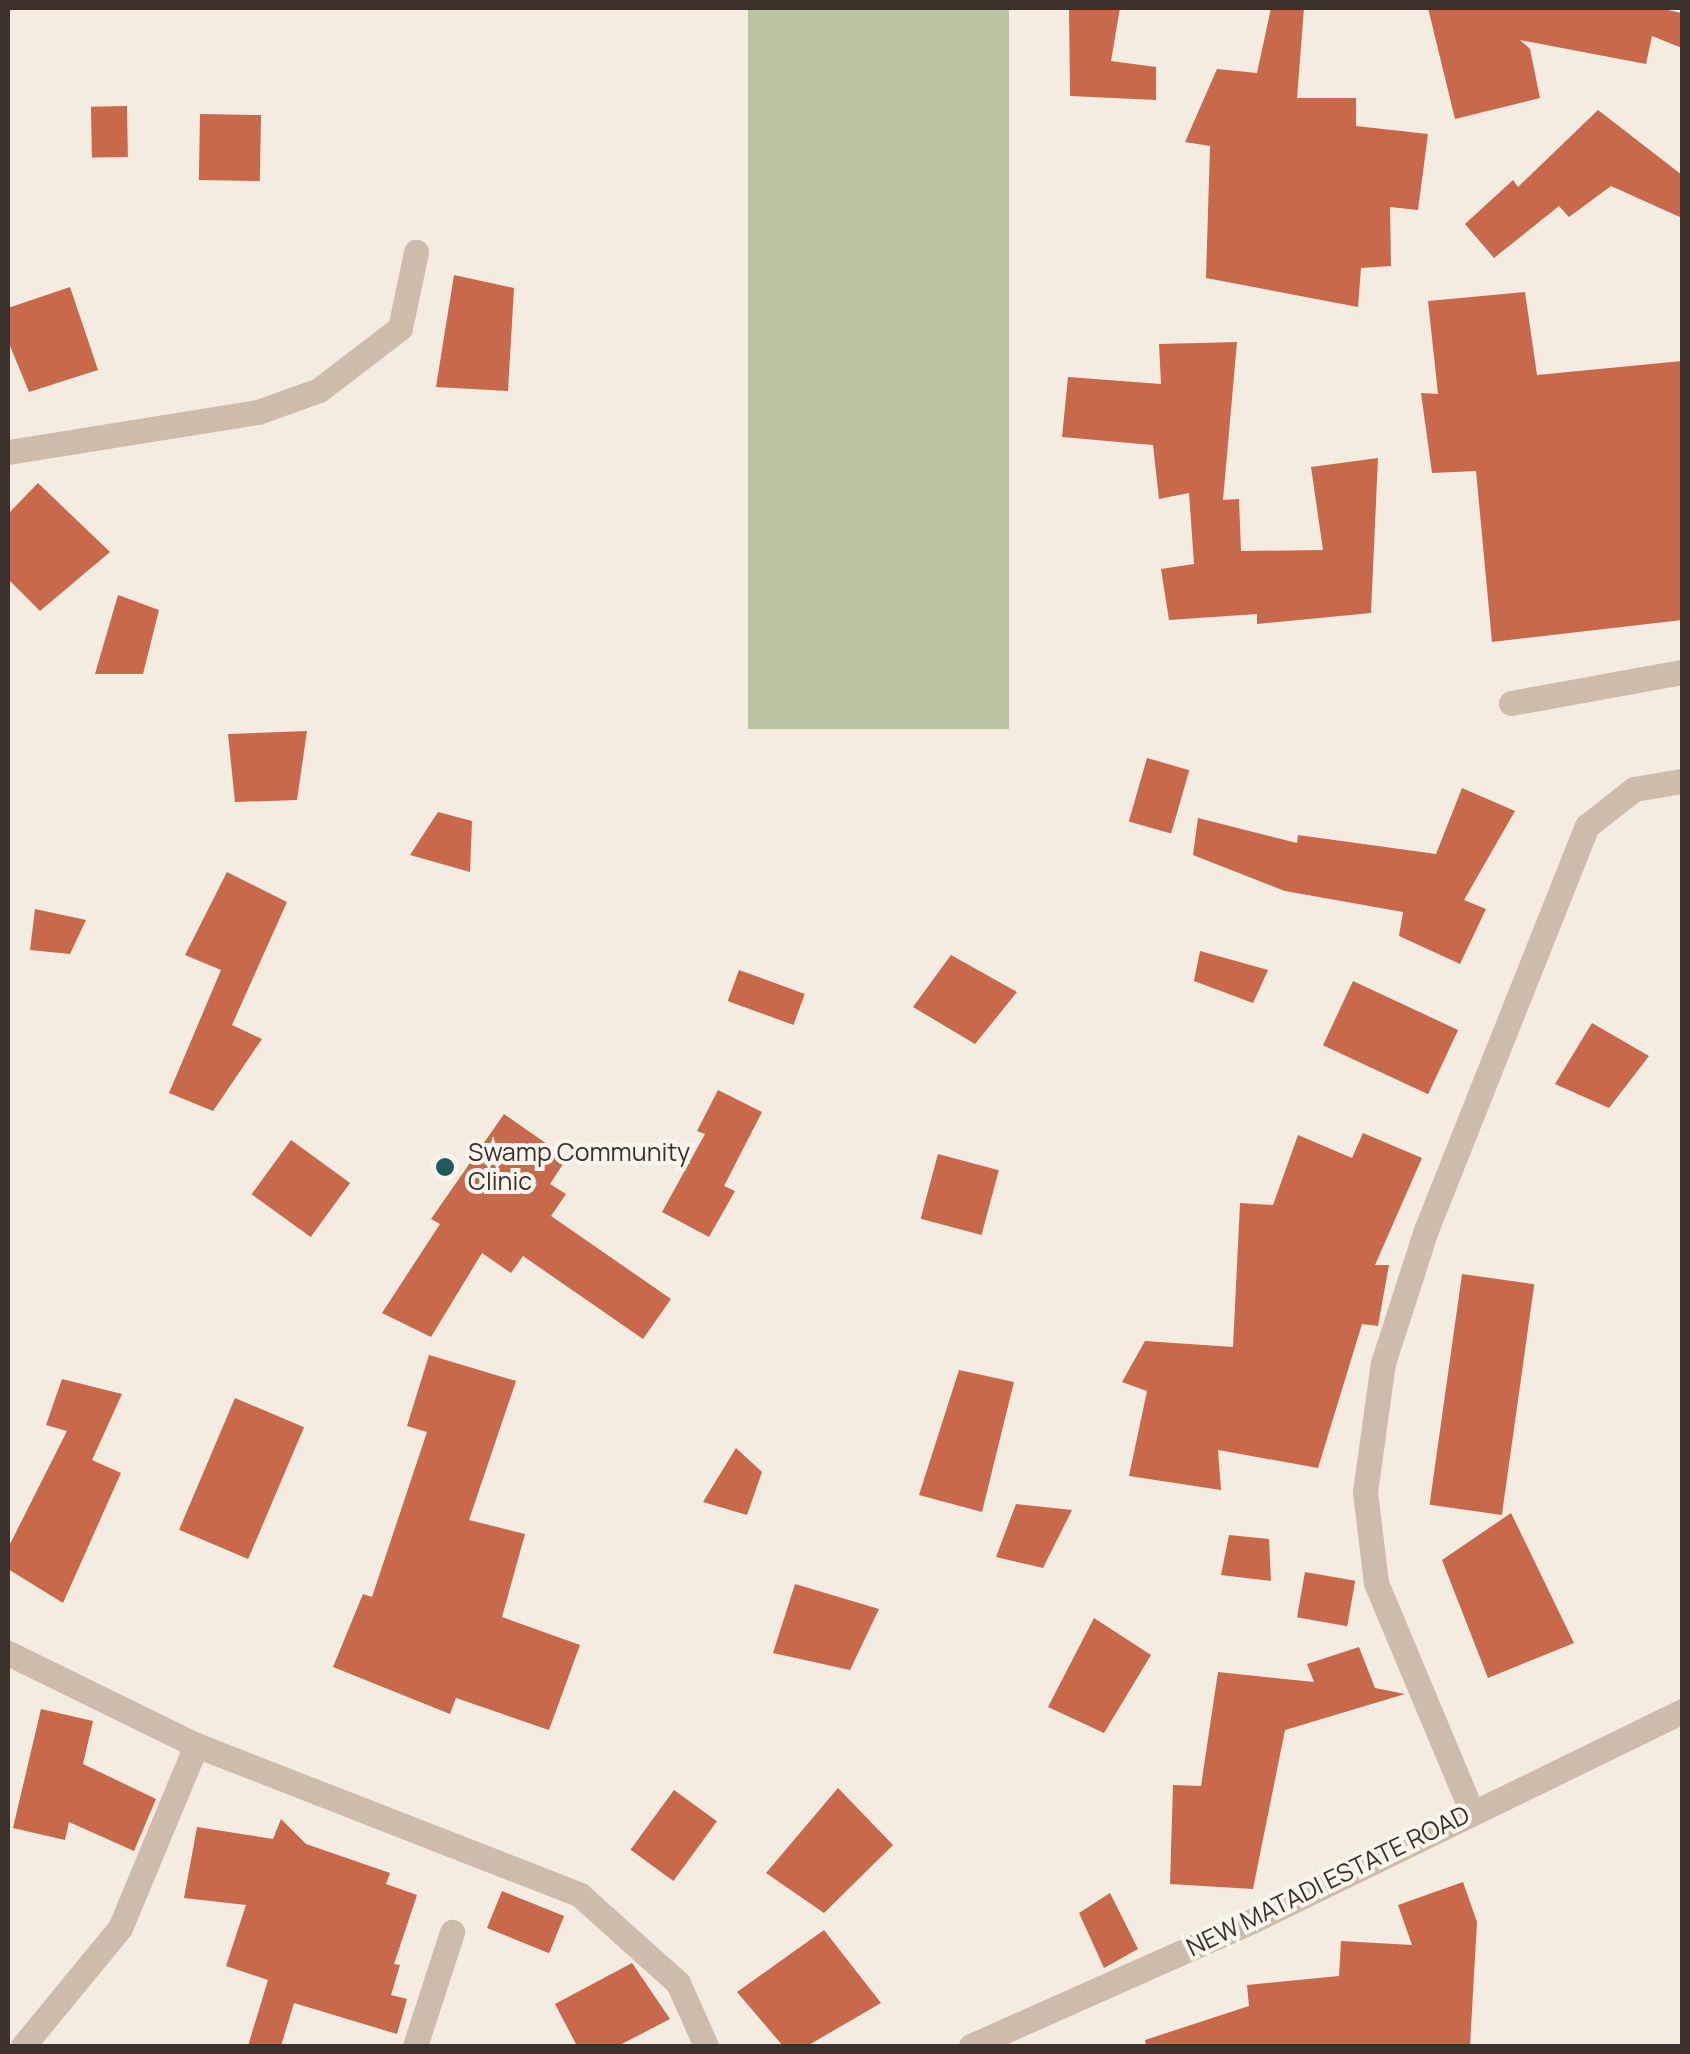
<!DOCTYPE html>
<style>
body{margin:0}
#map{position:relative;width:1690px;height:2054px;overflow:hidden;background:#f4ebe1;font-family:Manrope,sans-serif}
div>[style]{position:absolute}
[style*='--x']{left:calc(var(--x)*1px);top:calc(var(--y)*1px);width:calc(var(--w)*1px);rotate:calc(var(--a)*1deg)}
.green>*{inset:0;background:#b8c4a0;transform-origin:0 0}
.building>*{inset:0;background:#c8694b;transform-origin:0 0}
.minor>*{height:25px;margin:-12.5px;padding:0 12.5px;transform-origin:12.5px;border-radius:12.5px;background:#cdbbac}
.dots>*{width:28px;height:28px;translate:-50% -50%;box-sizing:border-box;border:5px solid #fbf5ee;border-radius:50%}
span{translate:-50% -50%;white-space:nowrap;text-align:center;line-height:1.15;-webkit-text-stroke:8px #fbf5ee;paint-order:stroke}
.poi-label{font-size:25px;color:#3b302b}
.left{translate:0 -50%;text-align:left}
.street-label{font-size:25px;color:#3b302b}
.frame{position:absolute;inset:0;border:10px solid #3b302b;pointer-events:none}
</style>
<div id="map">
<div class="green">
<div style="left:748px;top:8px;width:261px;height:721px"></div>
</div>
<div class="building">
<div style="clip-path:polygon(1069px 8px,1120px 8px,1111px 61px,1156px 67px,1156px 100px,1070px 96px)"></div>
<div style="clip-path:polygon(1271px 8px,1304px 8px,1297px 98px,1356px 98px,1356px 126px,1428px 134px,1418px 210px,1390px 207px,1391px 266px,1361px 268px,1358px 307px,1206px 278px,1210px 146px,1185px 142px,1217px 69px,1257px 73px)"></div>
<div style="clip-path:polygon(1428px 8px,1658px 8px,1682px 13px,1682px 48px,1652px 36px,1646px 64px,1520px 40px,1530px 49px,1540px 98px,1455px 119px)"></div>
<div style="left:127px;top:106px;width:51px;height:36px;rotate:89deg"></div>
<div style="clip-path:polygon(1598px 110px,1682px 175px,1682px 218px,1611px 186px,1569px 217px,1559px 206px,1494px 258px,1465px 224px,1513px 180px,1518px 187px)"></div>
<div style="left:200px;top:114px;width:61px;height:66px;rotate:1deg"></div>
<div style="clip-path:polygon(454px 275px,514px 288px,508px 391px,436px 387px)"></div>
<div style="clip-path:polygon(70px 287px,98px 370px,29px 392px,8px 341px,8px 308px)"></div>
<div style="clip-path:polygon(1525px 292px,1537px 375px,1682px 361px,1682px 620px,1492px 642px,1476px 471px,1432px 473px,1421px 393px,1438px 394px,1428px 301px)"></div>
<div style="clip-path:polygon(1237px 342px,1223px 500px,1239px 499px,1241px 551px,1323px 550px,1311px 467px,1378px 458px,1371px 613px,1257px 624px,1257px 614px,1169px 620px,1161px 569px,1194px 564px,1189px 493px,1159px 499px,1153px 445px,1062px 437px,1068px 377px,1161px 384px,1159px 344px)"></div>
<div style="clip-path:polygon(38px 483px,110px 552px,40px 611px,8px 579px,8px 514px)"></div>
<div style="clip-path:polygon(118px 595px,159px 610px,143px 674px,95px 674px)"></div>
<div style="clip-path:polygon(307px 731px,297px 800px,235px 802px,228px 734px)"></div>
<div style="left:1147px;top:758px;width:44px;height:66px;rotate:16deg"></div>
<div style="clip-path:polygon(1462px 788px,1515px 811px,1464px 900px,1486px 909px,1460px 964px,1399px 936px,1403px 912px,1285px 891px,1193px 855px,1198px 818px,1297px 843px,1298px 835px,1436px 854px)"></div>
<div style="clip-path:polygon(438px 812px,472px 821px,470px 872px,410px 855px)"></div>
<div style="clip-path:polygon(227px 872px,287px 902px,232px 1025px,262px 1039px,213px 1111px,169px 1093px,221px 970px,185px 955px)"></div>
<div style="clip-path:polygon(35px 909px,86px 920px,70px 954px,30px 950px)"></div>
<div style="clip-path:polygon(1200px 951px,1268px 970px,1253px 1003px,1194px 981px)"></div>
<div style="clip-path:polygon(951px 955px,1017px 992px,975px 1044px,913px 1007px)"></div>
<div style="left:739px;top:970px;width:70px;height:33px;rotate:20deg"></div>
<div style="left:1353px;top:981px;width:116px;height:71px;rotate:25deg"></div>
<div style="clip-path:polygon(1592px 1023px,1649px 1056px,1609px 1108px,1555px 1084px)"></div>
<div style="clip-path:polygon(718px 1090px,762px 1112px,724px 1186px,735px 1191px,709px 1237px,662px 1212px,705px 1134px,697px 1131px)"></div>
<div style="clip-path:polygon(504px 1114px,567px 1158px,550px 1184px,566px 1194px,551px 1216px,671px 1299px,643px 1339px,523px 1256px,511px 1273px,482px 1253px,431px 1337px,382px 1313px,440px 1224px,431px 1219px)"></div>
<div style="clip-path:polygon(1363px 1133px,1422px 1158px,1375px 1265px,1389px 1265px,1378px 1326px,1362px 1324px,1318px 1468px,1218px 1450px,1221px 1490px,1129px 1476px,1147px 1391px,1122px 1382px,1145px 1341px,1233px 1347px,1240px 1203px,1273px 1205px,1298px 1135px,1352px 1158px)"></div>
<div style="left:291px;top:1140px;width:73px;height:67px;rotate:36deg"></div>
<div style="left:938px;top:1154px;width:63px;height:67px;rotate:15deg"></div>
<div style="left:1462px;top:1274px;width:73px;height:233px;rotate:8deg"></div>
<div style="clip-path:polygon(429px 1355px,516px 1381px,469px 1520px,525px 1534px,502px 1617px,580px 1645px,549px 1730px,456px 1698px,450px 1714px,333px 1667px,363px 1594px,372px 1597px,427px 1432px,407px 1426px)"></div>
<div style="clip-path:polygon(959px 1370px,1014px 1382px,982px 1512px,919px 1495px)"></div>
<div style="clip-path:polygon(62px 1379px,122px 1394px,92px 1460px,121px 1473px,63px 1603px,8px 1569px,8px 1548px,67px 1431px,46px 1425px)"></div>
<div style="left:235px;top:1398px;width:75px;height:143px;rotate:23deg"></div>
<div style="clip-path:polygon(736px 1448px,762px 1472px,747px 1515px,703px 1502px)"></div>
<div style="clip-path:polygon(1016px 1504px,1072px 1510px,1043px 1568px,996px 1557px)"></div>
<div style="clip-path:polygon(1511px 1513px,1574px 1643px,1488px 1678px,1442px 1560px)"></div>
<div style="clip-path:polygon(1229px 1535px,1269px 1539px,1271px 1581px,1221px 1575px)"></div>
<div style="left:1305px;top:1572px;width:51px;height:46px;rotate:10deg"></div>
<div style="clip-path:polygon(795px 1584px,879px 1609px,850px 1670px,773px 1653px)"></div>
<div style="clip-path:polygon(1094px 1618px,1151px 1655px,1104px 1733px,1048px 1707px)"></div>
<div style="clip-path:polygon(1359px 1647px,1375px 1688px,1405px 1694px,1285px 1730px,1253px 1889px,1170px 1884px,1173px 1785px,1201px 1786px,1218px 1672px,1314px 1682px,1307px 1664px)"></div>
<div style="clip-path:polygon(41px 1709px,93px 1721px,83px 1764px,156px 1799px,134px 1851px,69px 1822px,65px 1840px,13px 1828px)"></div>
<div style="clip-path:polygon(838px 1788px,893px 1845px,824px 1913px,766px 1873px)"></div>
<div style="left:674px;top:1790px;width:53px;height:74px;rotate:36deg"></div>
<div style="clip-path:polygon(281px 1819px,306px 1844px,390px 1873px,386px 1884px,417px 1895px,394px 1964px,400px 1965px,391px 1995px,407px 1999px,397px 2034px,294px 2003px,281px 2046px,248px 2046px,268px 1980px,226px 1966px,246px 1905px,184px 1898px,197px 1827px,273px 1839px)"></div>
<div style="clip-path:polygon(1463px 1882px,1477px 1922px,1470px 2046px,1146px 2046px,1145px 2040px,1249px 2006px,1247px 1985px,1339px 1976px,1341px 1941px,1412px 1945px,1398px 1905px)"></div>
<div style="left:502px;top:1891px;width:67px;height:40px;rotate:22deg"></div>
<div style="clip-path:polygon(1110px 1893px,1138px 1949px,1104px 1968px,1079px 1913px)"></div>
<div style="clip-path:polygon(824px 1930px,881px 2003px,807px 2046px,783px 2046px,737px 1992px)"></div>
<div style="clip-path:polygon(632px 1963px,670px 2019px,618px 2046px,577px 2046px,555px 2004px)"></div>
</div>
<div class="minor">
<div style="--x:8;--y:452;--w:253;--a:-9.1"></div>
<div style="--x:258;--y:412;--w:65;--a:-19.8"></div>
<div style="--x:319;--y:390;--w:102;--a:-37.4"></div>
<div style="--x:400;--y:328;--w:78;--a:-78.1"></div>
<div style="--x:1511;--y:703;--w:174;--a:-10.3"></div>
<div style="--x:8;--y:1653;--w:209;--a:26.1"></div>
<div style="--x:196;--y:1745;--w:412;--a:21.3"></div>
<div style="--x:580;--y:1895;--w:132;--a:41.9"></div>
<div style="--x:678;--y:1983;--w:69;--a:66"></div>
<div style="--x:1471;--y:1810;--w:246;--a:-112.7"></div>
<div style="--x:1376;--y:1583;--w:92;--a:-96.9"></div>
<div style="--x:1365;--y:1492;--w:130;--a:-82.1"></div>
<div style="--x:1383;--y:1363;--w:140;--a:-72.1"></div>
<div style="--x:1426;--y:1230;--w:435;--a:-68.3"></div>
<div style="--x:1587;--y:826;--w:60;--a:-38.2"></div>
<div style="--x:1634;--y:789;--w:49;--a:-9.5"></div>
<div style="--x:23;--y:2046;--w:153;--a:-50.6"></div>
<div style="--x:120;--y:1928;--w:198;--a:-67.4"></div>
<div style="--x:415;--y:2046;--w:120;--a:-72"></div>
<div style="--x:971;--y:2046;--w:308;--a:-24"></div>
<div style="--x:1252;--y:1921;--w:479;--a:-26"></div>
</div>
<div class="dots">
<div style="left:445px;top:1167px;background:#1f5a5e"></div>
</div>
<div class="poi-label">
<span class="left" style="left:468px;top:1167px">Swamp Community<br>Clinic</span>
</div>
<div class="street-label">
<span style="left:1328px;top:1881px;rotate:-26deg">NEW MATADI ESTATE ROAD</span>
</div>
<div class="frame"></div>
</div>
